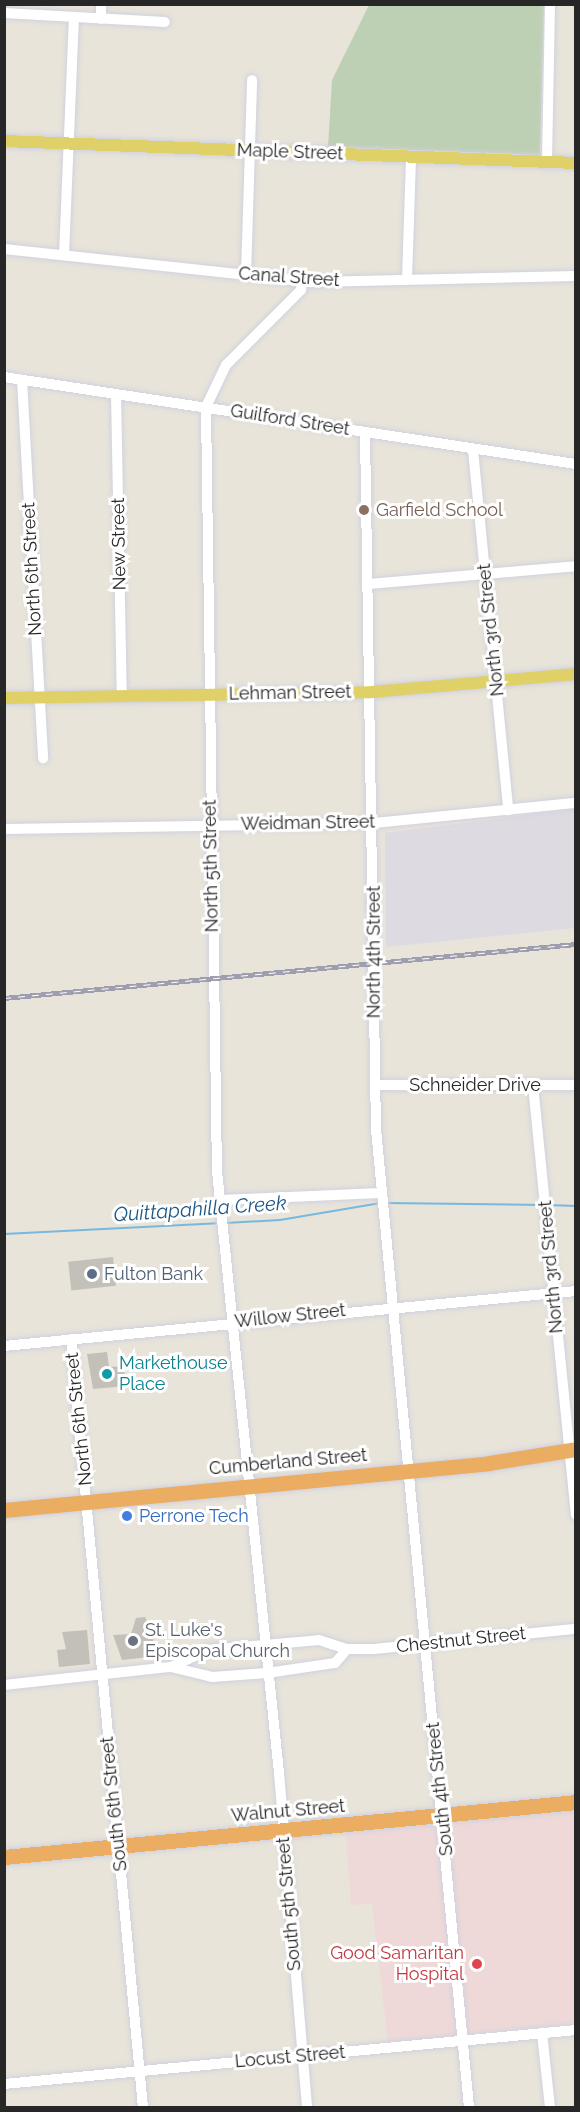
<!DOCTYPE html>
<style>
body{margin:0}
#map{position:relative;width:580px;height:2112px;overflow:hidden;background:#e8e4da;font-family:Raleway,sans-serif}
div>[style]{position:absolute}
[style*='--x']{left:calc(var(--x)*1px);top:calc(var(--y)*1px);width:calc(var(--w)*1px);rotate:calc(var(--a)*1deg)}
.industrial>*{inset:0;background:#dddae1}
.medical>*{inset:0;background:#eed9d8}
.cemetery>*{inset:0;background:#bed0b3}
.stream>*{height:2px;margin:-1px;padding:0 1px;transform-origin:1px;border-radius:1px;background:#78b8df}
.building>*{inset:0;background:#c3c0ba;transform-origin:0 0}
.roads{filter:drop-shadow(0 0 2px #d0d1df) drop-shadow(0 0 2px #d0d1df)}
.minor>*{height:10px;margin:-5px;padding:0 5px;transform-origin:5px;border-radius:5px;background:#fff}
.major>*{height:12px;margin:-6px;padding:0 6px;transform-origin:6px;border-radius:6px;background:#dfd168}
.highway>*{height:15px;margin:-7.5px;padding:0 7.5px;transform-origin:7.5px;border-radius:7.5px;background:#ebad62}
.rail>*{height:4.5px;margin-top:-2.25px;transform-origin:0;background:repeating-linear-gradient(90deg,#fff 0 7px,#9e9eaf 0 14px);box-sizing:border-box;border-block:2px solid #9e9eaf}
.dots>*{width:16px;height:16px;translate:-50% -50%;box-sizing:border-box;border:3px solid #fff;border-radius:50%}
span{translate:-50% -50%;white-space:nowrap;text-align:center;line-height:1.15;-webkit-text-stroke:6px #fff;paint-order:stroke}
.street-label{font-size:18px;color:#272727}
.education-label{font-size:18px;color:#785e54}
.left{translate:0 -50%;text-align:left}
.service-label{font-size:18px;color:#4e5e75}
.culture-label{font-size:18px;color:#0d838f}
.shop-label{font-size:18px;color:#366cbe}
.worship-label{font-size:18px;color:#5b616d}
.health-label{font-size:18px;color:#be3a42}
.right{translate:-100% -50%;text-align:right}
.water-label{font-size:20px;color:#1c5686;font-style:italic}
.frame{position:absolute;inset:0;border:6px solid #272727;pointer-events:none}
</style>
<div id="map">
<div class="industrial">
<div style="clip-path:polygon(575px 809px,575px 928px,386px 947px,385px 833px)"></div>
</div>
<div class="medical">
<div style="clip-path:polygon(575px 1811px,575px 2023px,388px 2042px,372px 1904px,351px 1905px,346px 1833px)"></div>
</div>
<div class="cemetery">
<div style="clip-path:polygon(369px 5px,544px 5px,540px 155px,328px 147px,332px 80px)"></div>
</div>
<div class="stream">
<div style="--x:386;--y:1203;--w:157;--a:0.7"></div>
<div style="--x:548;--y:1205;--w:28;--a:2"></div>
<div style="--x:226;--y:1223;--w:54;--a:-3.2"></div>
<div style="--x:280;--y:1220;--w:102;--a:-9.6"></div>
<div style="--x:4;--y:1234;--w:214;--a:-2.9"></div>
</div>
<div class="building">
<div style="left:113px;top:1257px;width:29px;height:45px;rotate:84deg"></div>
<div style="clip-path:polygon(107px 1352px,109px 1367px,124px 1366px,126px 1386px,93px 1389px,87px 1354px)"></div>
<div style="clip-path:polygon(145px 1617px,154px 1638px,149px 1657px,122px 1660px,113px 1635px,131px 1634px,136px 1618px)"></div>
<div style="clip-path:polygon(87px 1630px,90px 1664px,59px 1667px,57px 1650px,66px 1649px,62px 1632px)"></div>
</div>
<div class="roads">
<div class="minor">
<div style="--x:4;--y:13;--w:161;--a:3.2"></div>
<div style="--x:101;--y:19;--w:15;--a:-90"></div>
<div style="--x:547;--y:162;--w:158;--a:-88.9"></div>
<div style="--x:4;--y:249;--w:313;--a:6.1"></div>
<div style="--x:315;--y:282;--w:261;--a:-1.3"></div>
<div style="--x:64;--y:255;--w:238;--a:-87.6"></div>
<div style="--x:246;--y:275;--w:195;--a:-88.2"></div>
<div style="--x:407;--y:279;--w:122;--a:-88.1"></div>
<div style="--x:302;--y:281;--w:9;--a:96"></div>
<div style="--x:301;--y:290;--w:106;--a:135"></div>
<div style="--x:226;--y:365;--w:47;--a:115.5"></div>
<div style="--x:206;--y:407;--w:764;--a:89.18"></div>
<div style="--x:217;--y:1171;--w:605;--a:84.12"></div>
<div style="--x:279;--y:1773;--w:336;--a:85.2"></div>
<div style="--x:4;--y:377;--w:579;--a:8.65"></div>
<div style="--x:22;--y:380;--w:379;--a:86.8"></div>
<div style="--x:116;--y:394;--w:301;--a:88.9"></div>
<div style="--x:365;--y:432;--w:697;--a:89.1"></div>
<div style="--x:376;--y:1129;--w:983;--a:84.57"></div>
<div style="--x:473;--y:450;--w:362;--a:84.4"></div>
<div style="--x:368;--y:584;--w:209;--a:-4.9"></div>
<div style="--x:4;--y:829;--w:370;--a:-0.9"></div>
<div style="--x:374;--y:823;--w:203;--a:-5.7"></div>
<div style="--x:375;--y:1085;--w:201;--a:0"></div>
<div style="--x:533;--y:1085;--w:432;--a:84.3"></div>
<div style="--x:220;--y:1200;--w:161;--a:-2.5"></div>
<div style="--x:71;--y:1339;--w:772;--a:84.65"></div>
<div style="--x:4;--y:1346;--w:575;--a:-5.49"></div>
<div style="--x:171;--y:1667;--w:42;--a:13.7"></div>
<div style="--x:212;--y:1677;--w:55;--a:-4.2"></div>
<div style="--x:267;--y:1673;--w:69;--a:-8.4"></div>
<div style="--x:335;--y:1663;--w:18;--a:-49"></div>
<div style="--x:4;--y:1685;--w:168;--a:-6.2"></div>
<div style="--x:171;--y:1667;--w:41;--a:-24.7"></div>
<div style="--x:208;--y:1650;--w:111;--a:-5.1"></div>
<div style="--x:319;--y:1640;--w:29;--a:18"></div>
<div style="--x:347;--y:1649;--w:27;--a:0"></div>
<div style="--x:374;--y:1649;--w:203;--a:-5.7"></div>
<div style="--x:542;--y:2033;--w:75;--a:83.9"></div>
<div style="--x:4;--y:2084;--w:575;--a:-5.39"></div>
</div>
<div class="major">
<div style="--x:4;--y:141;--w:572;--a:2.2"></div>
<div style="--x:4;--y:698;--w:367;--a:-0.9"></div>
<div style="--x:371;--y:692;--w:206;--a:-5"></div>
</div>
<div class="highway">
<div style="--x:4;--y:1510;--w:487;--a:-5.5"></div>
<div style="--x:489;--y:1463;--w:88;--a:-9.1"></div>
<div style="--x:4;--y:1857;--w:575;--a:-5.49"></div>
</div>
</div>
<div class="rail">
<div style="--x:4;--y:998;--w:575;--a:-5.39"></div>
</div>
<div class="dots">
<div style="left:364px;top:510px;background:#8d6e63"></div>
<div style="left:92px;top:1274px;background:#5c6f8a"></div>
<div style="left:107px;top:1374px;background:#0f9aa8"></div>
<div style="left:127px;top:1516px;background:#3f7fe0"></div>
<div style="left:133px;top:1641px;background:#6b7280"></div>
<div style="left:477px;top:1964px;background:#e0444e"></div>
</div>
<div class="street-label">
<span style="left:290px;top:152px;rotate:2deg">Maple Street</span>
<span style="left:289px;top:277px;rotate:4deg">Canal Street</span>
<span style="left:290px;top:420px;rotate:9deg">Guilford Street</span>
<span style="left:119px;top:544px;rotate:-91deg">New Street</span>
<span style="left:32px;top:569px;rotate:-93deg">North 6th Street</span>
<span style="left:491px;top:630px;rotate:-96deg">North 3rd Street</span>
<span style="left:290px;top:693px;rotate:-1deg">Lehman Street</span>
<span style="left:308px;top:823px;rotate:-1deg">Weidman Street</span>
<span style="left:211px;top:866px;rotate:-91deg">North 5th Street</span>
<span style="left:374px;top:952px;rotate:-90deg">North 4th Street</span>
<span style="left:475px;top:1085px">Schneider Drive</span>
<span style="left:551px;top:1267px;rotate:-95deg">North 3rd Street</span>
<span style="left:290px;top:1316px;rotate:-6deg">Willow Street</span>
<span style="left:79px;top:1419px;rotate:-96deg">North 6th Street</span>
<span style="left:288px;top:1462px;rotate:-5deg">Cumberland Street</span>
<span style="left:461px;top:1640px;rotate:-6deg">Chestnut Street</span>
<span style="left:440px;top:1789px;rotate:-96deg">South 4th Street</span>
<span style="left:114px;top:1804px;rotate:-96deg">South 6th Street</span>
<span style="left:288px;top:1811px;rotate:-5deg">Walnut Street</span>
<span style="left:289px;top:1904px;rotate:-95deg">South 5th Street</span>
<span style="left:290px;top:2057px;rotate:-5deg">Locust Street</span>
</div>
<div class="education-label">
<span class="left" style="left:376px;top:510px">Garfield School</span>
</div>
<div class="service-label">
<span class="left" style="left:104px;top:1274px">Fulton Bank</span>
</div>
<div class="culture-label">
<span class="left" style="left:119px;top:1374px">Markethouse<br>Place</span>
</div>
<div class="shop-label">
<span class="left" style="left:139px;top:1516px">Perrone Tech</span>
</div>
<div class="worship-label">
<span class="left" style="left:145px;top:1641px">St. Luke's<br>Episcopal Church</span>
</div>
<div class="health-label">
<span class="right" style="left:464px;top:1964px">Good Samaritan<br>Hospital</span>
</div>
<div class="water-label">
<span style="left:200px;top:1209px;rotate:-4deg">Quittapahilla Creek</span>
</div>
<div class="frame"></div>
</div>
